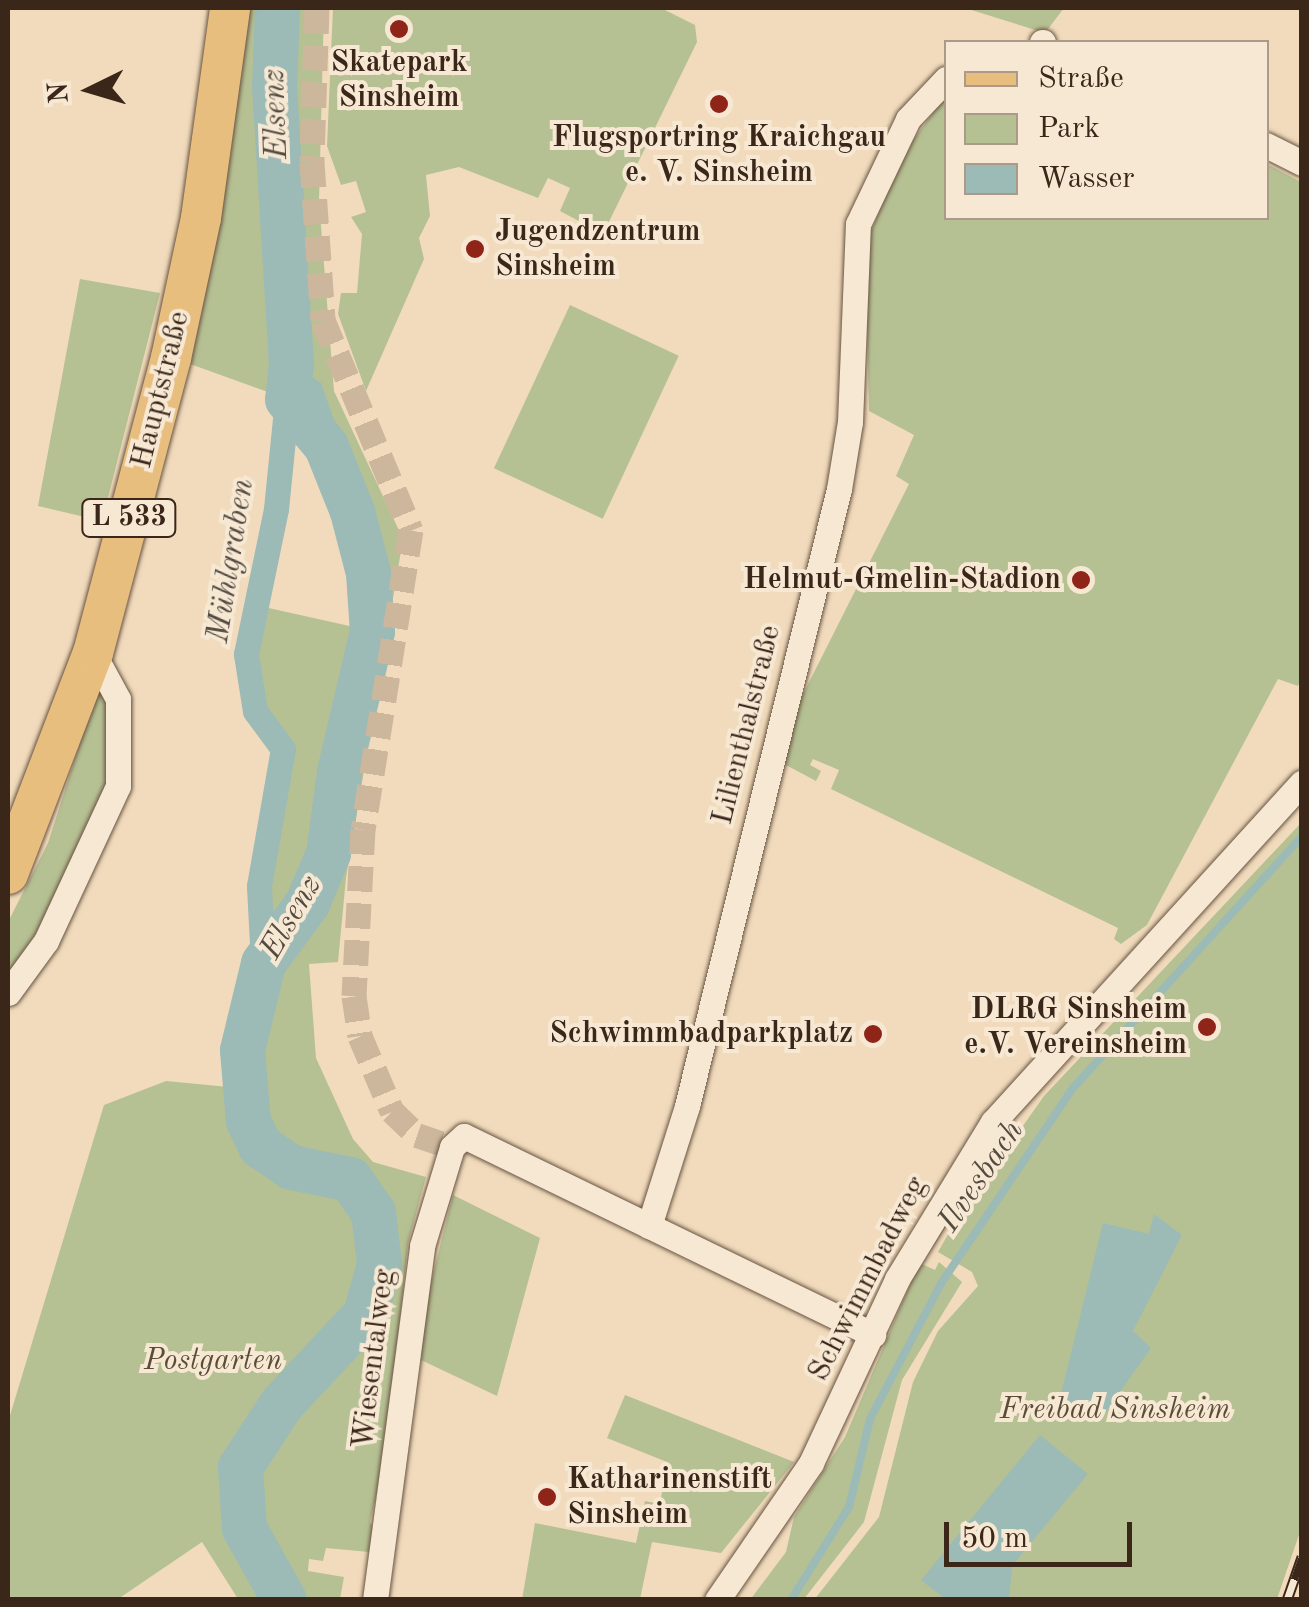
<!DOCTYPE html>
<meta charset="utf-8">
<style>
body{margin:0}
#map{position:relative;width:1309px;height:1607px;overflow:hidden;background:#f1dbbc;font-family:"Old Standard TT",serif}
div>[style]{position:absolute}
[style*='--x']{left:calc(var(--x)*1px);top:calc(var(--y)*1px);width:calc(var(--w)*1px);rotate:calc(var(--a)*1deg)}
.green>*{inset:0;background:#b6c193;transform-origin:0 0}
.water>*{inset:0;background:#9cbab6}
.stream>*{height:8px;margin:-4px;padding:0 4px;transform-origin:4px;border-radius:4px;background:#9cbab6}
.canal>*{height:25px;margin:-12.5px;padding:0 12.5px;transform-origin:12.5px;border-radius:12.5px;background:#9cbab6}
.river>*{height:45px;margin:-22.5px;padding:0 22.5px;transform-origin:22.5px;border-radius:22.5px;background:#9cbab6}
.minor-tunnel>*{height:25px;margin-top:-12.5px;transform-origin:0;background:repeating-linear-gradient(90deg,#cdb79c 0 25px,transparent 0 37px)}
.roads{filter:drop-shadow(0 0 2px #685342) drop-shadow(0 0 2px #685342)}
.minor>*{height:25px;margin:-12.5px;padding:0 12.5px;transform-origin:12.5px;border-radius:12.5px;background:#f6e8d3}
.primary>*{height:40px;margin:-20px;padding:0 20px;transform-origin:20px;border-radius:20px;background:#e8be7e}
.rail>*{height:11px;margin-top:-5.5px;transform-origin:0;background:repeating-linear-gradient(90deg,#f6e8d3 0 22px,#3b261a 0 44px);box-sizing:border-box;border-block:2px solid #3b261a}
.dots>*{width:28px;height:28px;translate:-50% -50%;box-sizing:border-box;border:5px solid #f6e8d3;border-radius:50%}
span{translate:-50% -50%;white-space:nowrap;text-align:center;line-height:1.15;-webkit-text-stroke:8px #f6e8d3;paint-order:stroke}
.shield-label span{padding:2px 8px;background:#f6e8d3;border:2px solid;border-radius:8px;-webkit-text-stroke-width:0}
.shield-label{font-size:28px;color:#3b261a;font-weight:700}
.poi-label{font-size:30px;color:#3b261a;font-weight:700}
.left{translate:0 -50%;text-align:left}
.right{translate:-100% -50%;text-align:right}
.street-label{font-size:30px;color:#3b261a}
.park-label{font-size:30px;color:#5a4d38;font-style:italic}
.water-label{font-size:32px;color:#534b41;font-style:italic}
.frame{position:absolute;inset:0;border:10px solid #3b261a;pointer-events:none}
.legend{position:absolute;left:944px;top:40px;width:325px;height:180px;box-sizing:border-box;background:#f6e8d3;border:2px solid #ab9a89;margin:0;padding:12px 18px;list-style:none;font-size:30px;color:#3b261a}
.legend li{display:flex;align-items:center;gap:20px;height:50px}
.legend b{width:50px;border:2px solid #ab9a89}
.north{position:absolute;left:40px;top:40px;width:100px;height:100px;-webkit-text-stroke:8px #f6e8d3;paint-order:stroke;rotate:265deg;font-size:28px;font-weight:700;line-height:40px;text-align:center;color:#3b261a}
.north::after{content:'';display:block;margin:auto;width:35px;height:45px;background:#3b261a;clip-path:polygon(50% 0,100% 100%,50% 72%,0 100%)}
.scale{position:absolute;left:944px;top:1522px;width:188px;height:45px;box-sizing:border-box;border:5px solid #3b261a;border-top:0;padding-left:12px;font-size:30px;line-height:35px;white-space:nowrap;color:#3b261a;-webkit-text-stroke:8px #f6e8d3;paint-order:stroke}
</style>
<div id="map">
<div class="green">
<div style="clip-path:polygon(248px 8px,324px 8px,319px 201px,334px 391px,403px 539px,346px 878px,338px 962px,309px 964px,316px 1058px,353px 1139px,373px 1162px,426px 1177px,408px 1243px,386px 1454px,370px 1522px,375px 1530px,369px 1552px,326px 1548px,323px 1561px,309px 1559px,308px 1571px,344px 1577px,340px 1599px,238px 1599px,202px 1542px,118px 1599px,8px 1600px,8px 1422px,104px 1105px,166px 1081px,239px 1088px,232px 1034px,260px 970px,253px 890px,276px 740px,250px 715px,240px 662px,246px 603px,372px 631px,368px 573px,338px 431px,304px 368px,289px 359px,287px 399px,179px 360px)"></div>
<div style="clip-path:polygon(333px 8px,661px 8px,695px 25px,697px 42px,603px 234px,560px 211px,570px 188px,548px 178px,538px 198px,459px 167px,426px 175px,430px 216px,419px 238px,424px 259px,366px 391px,338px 314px,341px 293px,357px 293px,362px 234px,351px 217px,366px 212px,356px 181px,341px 185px,327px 146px)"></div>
<div style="clip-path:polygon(965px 8px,1064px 8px,1045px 33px)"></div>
<div style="clip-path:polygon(946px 95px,946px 218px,1266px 218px,1267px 164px,1301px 182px,1301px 678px,1298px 686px,1278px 679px,1147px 925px,1121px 944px,1114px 939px,1118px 928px,831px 789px,839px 770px,813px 759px,810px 765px,821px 771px,816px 781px,784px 764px,793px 714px,909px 484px,896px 476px,914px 435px,869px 411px,865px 246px,903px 154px)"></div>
<div style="clip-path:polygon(80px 279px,160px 293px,102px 521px,38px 506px)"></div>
<div style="left:570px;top:305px;width:120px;height:180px;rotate:25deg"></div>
<div style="clip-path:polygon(100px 681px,114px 699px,110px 787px,52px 910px,8px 974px,8px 922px,48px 843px)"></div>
<div style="clip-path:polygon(1301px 823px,1302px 1526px,1277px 1599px,814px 1600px,879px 1517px,913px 1382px,938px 1331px,978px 1286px,972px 1272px,938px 1252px,955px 1222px,1044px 1096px)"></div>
<div style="clip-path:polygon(453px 1195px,540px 1238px,497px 1396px,421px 1360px,426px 1302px)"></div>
<div style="clip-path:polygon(951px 1203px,958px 1207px,922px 1264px,935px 1270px,939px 1262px,962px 1282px,902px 1380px,864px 1522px,804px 1599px,750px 1600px,786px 1552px,794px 1517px,845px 1437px,926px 1247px)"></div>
<div style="clip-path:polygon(625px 1395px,794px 1462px,721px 1553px,652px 1542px,640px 1599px,522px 1600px,535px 1523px,636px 1543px,645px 1501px,660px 1504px,667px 1462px,607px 1438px)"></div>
</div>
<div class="water">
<div style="clip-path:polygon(291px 363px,321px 383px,338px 431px,352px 511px,326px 446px,287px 399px)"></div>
<div style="clip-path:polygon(1154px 1214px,1182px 1235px,1133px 1331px,1151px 1348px,1103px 1416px,1058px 1406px,1103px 1223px,1149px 1234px)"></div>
<div style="clip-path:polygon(1040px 1435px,1088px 1474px,1012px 1566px,1009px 1599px,945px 1599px,921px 1580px)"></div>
</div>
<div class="stream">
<div style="--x:791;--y:1600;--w:110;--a:-58.1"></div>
<div style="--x:849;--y:1507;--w:90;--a:-76.6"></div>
<div style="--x:870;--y:1419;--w:155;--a:-62.3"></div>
<div style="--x:942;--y:1282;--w:234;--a:-56"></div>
<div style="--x:1073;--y:1088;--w:341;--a:-47.7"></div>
</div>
<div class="canal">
<div style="--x:263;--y:963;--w:77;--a:-93"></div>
<div style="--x:259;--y:886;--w:139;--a:-80.1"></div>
<div style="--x:283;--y:749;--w:47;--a:-126.4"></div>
<div style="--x:255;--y:711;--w:58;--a:-99"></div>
<div style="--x:246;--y:654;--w:148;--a:-78.3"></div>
<div style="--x:276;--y:509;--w:111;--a:-84.3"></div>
</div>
<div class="river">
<div style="--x:277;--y:8;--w:78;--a:92.2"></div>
<div style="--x:274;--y:86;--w:278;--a:86.5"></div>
<div style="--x:291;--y:363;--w:36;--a:96"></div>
<div style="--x:287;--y:399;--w:61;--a:50.3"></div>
<div style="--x:326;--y:446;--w:70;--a:68.2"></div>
<div style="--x:352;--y:511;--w:64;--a:75.5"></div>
<div style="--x:368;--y:573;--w:58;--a:86.1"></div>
<div style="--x:372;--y:631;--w:145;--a:103.2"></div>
<div style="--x:339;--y:772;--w:82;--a:97.7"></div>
<div style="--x:328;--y:853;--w:54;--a:112.8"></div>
<div style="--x:307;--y:903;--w:74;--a:126.3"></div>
<div style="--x:263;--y:963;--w:89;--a:103.6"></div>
<div style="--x:242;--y:1050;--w:71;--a:85.2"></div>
<div style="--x:248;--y:1121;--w:28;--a:64"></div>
<div style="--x:260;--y:1146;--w:37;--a:34"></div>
<div style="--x:291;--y:1167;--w:60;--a:11.5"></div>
<div style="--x:350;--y:1179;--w:40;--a:55.1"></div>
<div style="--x:373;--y:1212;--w:52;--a:83.4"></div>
<div style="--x:379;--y:1264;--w:52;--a:105.6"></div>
<div style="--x:365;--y:1314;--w:123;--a:133"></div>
<div style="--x:281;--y:1404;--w:75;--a:123.1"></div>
<div style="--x:240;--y:1467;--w:61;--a:86.2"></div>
<div style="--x:244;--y:1528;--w:82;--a:60.9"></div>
</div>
<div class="minor-tunnel">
<div style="--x:317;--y:8;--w:154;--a:91.9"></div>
<div style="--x:312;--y:162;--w:158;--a:86"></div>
<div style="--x:323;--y:320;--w:228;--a:67.3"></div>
<div style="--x:411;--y:530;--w:303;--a:99.1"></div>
<div style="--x:363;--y:829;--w:167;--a:93.1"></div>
<div style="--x:354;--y:996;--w:40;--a:81.5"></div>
<div style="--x:360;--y:1036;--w:82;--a:66.9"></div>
<div style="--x:392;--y:1111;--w:35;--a:44"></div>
<div style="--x:417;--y:1135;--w:37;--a:19"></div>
</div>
<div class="roads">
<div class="minor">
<div style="--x:1042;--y:42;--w:1;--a:0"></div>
<div style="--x:1266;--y:145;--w:40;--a:26.6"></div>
<div style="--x:8;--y:993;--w:64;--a:-53.8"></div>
<div style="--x:46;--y:941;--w:171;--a:-65.1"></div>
<div style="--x:118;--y:786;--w:87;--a:-90"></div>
<div style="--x:118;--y:699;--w:52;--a:-118.5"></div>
<div style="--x:649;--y:1226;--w:126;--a:-72.4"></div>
<div style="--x:687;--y:1106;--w:635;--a:-76.16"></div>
<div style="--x:839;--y:489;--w:68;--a:-80.7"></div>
<div style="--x:850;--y:422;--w:198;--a:-87.7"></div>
<div style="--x:858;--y:224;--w:116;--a:-64.5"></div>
<div style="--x:908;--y:119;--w:55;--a:-46.5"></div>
<div style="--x:375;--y:1600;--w:357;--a:-82.4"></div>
<div style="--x:422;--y:1246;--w:103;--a:-73.1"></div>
<div style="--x:452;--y:1147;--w:16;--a:-43"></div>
<div style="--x:464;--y:1136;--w:455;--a:25.9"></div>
<div style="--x:717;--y:1600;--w:166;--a:-55.5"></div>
<div style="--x:811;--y:1463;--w:203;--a:-64.9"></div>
<div style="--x:897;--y:1279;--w:184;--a:-58.6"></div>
<div style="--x:993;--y:1122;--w:459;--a:-47.7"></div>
</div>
<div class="primary">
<div style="--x:8;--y:874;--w:237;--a:-69"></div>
<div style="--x:93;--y:653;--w:305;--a:-75.2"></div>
<div style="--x:171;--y:358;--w:143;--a:-77.9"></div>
<div style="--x:201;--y:218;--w:212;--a:-82.1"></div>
</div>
</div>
<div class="rail">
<div style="--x:1287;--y:1600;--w:46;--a:-70.8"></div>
</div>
<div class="dots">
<div style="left:399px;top:29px;background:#8f2418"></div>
<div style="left:719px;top:104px;background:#8f2418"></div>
<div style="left:475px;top:249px;background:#8f2418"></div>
<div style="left:1081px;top:580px;background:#8f2418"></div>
<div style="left:1207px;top:1027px;background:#8f2418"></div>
<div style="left:873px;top:1034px;background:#8f2418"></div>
<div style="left:547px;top:1497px;background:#8f2418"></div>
</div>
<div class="shield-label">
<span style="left:129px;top:518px">L 533</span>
</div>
<div class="poi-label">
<span style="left:399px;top:80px">Skatepark<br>Sinsheim</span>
<span style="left:719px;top:155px">Flugsportring Kraichgau<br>e. V. Sinsheim</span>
<span class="left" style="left:495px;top:249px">Jugendzentrum<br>Sinsheim</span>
<span class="right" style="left:1061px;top:580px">Helmut-Gmelin-Stadion</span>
<span class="right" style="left:1187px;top:1027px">DLRG Sinsheim<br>e.V. Vereinsheim</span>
<span class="right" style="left:853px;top:1034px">Schwimmbadparkplatz</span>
<span class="left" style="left:567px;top:1497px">Katharinenstift<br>Sinsheim</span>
</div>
<div class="street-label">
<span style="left:161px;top:390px;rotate:-76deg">Hauptstraße</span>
<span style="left:747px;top:725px;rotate:-76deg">Lilienthalstraße</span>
<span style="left:868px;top:1279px;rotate:-63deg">Schwimmbadweg</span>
<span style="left:374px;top:1359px;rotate:-83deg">Wiesentalweg</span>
</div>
<div class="park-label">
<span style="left:213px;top:1361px">Postgarten</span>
<span style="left:1115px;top:1410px">Freibad Sinsheim</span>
</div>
<div class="water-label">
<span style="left:277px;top:114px;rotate:-92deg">Elsenz</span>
<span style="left:232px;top:561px;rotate:-81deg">Mühlgraben</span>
<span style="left:292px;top:918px;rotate:-60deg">Elsenz</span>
<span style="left:982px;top:1177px;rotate:-56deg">Ilvesbach</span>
</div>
<div class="frame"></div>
<ul class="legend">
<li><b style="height:12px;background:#e8be7e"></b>Straße</li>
<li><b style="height:28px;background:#b6c193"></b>Park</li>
<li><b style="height:28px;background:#9cbab6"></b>Wasser</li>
</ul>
<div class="north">N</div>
<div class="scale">50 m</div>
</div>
